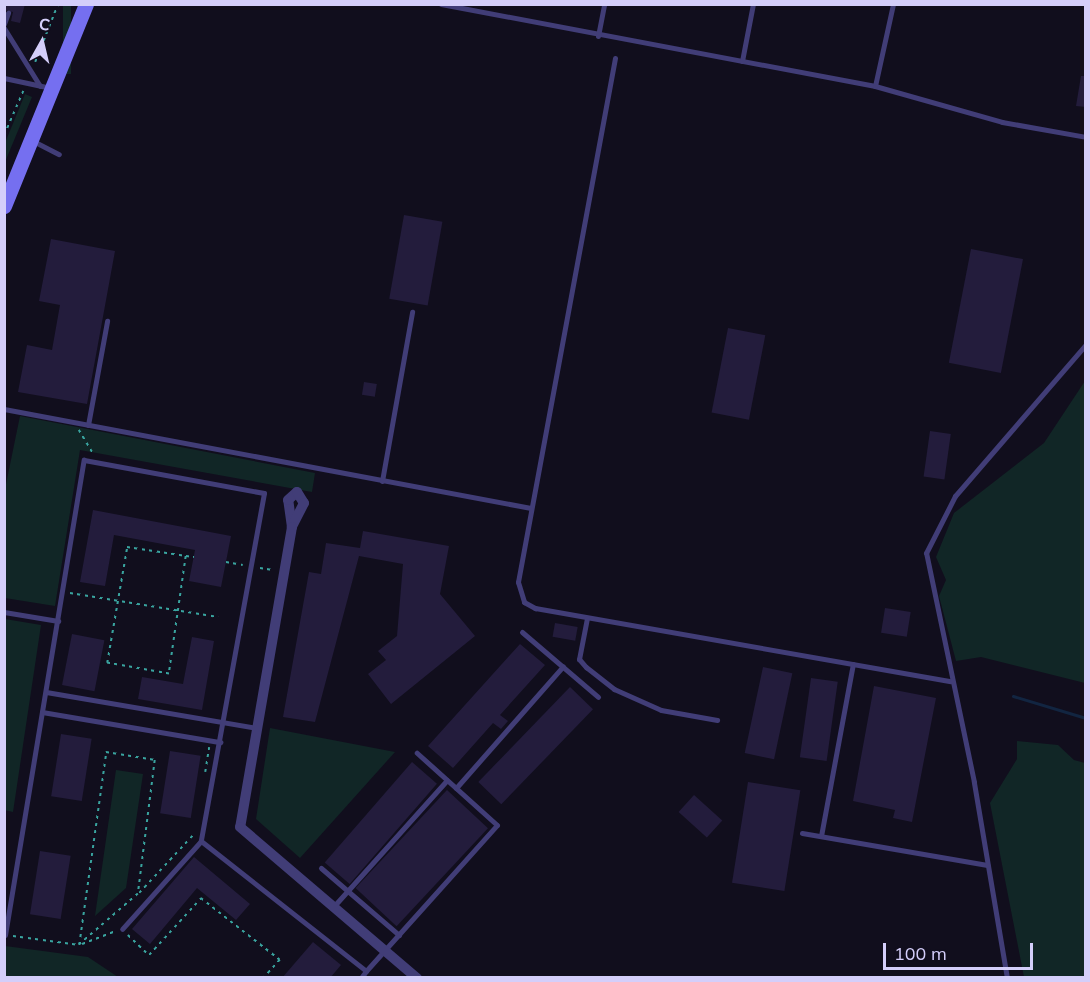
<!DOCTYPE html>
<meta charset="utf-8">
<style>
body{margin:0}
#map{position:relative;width:1090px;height:982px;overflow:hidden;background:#110e1d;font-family:Mulish,sans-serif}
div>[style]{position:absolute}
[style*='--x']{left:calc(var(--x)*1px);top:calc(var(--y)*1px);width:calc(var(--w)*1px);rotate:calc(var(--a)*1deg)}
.green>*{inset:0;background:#112626;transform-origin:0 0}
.stream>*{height:3px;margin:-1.5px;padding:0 1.5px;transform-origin:1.5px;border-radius:1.5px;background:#122541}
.building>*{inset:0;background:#231c3c;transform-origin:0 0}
.path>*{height:1.5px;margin-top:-0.75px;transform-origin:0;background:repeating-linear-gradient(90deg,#39a49f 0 3px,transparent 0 7.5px)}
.lane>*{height:5px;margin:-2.5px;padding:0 2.5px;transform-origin:2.5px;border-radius:2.5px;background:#413d77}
.street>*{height:10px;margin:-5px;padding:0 5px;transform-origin:5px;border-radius:5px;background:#413d77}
.secondary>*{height:15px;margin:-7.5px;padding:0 7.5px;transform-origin:7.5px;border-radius:7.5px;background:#756ff0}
span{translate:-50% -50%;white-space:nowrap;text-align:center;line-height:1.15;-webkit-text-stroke:6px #110e1d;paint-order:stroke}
.frame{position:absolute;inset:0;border:6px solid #d4cefa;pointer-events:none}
.north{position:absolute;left:12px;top:12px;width:60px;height:60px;-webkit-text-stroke:4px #110e1d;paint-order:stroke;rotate:8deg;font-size:16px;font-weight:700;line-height:24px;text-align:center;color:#d4cefa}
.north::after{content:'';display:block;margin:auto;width:21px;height:27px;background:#d4cefa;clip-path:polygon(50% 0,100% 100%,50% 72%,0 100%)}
.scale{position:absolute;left:883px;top:943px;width:150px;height:27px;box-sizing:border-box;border:3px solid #d4cefa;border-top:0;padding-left:8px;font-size:18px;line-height:21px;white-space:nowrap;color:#d4cefa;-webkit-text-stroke:4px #110e1d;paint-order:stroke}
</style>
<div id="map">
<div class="green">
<div style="left:63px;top:5px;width:8px;height:69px"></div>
<div style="clip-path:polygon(25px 94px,32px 97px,5px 162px,5px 143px)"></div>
<div style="clip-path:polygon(1085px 381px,1085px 683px,981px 657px,956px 661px,939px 596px,946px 580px,936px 557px,954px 513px,1044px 443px)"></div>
<div style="clip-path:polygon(20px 416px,315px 473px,312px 492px,80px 450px,55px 606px,5px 598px,5px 489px)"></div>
<div style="clip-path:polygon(5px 619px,41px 625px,13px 812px,4px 810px)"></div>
<div style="clip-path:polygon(270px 728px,395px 752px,300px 858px,256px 819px)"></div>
<div style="clip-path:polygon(1017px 741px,1058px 745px,1074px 760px,1085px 763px,1085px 977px,1024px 977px,990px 803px,1017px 759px)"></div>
<div style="clip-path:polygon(116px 770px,143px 774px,126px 888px,95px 916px)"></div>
<div style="clip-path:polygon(5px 946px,88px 957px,118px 977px,5px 977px)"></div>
</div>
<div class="stream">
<div style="--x:1013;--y:696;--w:76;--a:16.8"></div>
</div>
<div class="building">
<div style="clip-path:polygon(4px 4px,25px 4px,20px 23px,11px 21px,13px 12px,4px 10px)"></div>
<div style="clip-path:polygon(1081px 76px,1086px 76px,1086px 107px,1076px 106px)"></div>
<div style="left:404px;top:215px;width:39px;height:85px;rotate:10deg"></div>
<div style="clip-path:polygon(51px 239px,115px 251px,87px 404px,18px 392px,27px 345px,52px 350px,60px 305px,39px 301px)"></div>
<div style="left:971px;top:249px;width:53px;height:116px;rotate:11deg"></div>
<div style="left:728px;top:328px;width:38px;height:86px;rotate:11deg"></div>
<div style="left:364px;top:382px;width:13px;height:13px;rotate:9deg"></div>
<div style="left:930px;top:431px;width:21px;height:46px;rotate:8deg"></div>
<div style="clip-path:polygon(93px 510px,231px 536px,221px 587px,189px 581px,195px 550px,114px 535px,105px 586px,80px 582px)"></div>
<div style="clip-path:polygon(363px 531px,449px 546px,440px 594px,475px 636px,391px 704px,368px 674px,386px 660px,378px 651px,397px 636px,403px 564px,359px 556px,315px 722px,283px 717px,309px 572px,321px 574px,326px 543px,360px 548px)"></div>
<div style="left:885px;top:608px;width:26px;height:25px;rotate:9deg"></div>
<div style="left:555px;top:623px;width:23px;height:14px;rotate:10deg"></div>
<div style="left:72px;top:634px;width:33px;height:52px;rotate:11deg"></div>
<div style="clip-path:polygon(192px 637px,214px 641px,202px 710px,138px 699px,142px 677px,183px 684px)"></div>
<div style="clip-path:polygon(520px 644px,545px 665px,500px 715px,508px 721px,501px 729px,493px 723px,453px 768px,428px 746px)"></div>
<div style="left:763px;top:667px;width:30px;height:88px;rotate:12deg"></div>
<div style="left:811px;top:678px;width:27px;height:80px;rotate:8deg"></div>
<div style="clip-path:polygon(874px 686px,936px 698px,912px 822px,893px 818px,895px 810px,853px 801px)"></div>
<div style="left:570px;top:687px;width:32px;height:132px;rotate:44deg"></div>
<div style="left:61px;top:734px;width:31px;height:63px;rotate:9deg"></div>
<div style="left:170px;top:751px;width:31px;height:63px;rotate:9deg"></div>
<div style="left:412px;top:762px;width:33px;height:133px;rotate:41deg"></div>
<div style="left:748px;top:782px;width:53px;height:102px;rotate:9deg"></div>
<div style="left:447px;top:790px;width:56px;height:134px;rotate:43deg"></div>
<div style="left:694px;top:795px;width:38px;height:23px;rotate:42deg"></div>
<div style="left:40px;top:851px;width:31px;height:64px;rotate:9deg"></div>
<div style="clip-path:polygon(194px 857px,250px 904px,236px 920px,197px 888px,150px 944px,132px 929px)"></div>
<div style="clip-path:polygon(313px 942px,341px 965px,330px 978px,282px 978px)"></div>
</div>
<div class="path">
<div style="--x:35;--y:62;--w:62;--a:-68.4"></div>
<div style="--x:4;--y:135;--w:48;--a:-66.6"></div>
<div style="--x:79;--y:430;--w:27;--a:59"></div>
<div style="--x:186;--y:556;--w:119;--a:98.2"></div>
<div style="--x:169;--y:674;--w:63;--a:-169.9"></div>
<div style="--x:107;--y:663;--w:118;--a:-80.2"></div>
<div style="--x:127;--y:547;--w:60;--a:8.7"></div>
<div style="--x:186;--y:556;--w:8;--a:7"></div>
<div style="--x:226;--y:562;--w:17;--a:10"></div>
<div style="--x:260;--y:568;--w:13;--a:9"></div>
<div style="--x:70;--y:593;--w:150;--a:9.2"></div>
<div style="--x:205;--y:772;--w:25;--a:-81"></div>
<div style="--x:139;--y:893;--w:79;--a:-47"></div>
<div style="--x:128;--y:935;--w:29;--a:44"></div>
<div style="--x:149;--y:955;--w:77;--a:-47.6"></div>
<div style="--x:201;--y:898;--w:100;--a:38.1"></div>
<div style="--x:280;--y:960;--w:24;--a:132"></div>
<div style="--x:13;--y:936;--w:67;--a:7.8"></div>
<div style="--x:79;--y:945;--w:195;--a:-82"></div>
<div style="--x:106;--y:752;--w:50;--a:9.3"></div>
<div style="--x:155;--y:760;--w:135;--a:97.2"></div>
<div style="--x:138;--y:894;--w:78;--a:139.2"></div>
<div style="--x:82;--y:944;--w:34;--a:-21"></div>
</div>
<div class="lane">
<div style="--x:441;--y:4;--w:442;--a:10.7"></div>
<div style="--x:875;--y:86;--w:132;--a:15.8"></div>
<div style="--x:1002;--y:122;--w:85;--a:10.1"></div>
<div style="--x:4;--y:24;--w:12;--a:-70"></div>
<div style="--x:4;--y:28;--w:68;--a:58.2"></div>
<div style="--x:598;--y:36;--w:33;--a:-79"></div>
<div style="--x:615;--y:58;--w:533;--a:100.49"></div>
<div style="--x:518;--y:582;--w:21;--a:73"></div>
<div style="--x:524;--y:602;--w:13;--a:29"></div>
<div style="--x:535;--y:608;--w:422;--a:10"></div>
<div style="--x:742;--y:61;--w:58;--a:-79.1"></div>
<div style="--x:4;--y:78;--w:48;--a:12"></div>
<div style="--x:875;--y:86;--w:84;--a:-77.6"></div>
<div style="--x:33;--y:141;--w:29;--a:27"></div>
<div style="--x:4;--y:409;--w:536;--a:10.64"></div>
<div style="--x:88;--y:425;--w:106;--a:-79.6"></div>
<div style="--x:382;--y:481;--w:172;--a:-79.9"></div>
<div style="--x:4;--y:612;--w:55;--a:9.5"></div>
<div style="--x:587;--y:618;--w:42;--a:101"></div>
<div style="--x:579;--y:659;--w:11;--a:49"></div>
<div style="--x:586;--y:667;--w:36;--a:38"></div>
<div style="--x:614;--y:689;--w:51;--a:24.1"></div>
<div style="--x:661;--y:710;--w:57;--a:10.1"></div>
<div style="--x:522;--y:632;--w:100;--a:40.5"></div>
<div style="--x:46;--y:692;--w:214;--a:9.7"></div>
<div style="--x:42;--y:712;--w:181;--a:9.6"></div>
<div style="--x:456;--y:788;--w:162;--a:-48.7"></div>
<div style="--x:802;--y:833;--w:188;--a:9.8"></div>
<div style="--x:821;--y:836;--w:175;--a:-79.5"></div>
<div style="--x:201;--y:841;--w:210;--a:38.2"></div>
<div style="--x:366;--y:971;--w:9;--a:126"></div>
<div style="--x:321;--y:868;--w:103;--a:40.7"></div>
<div style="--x:334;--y:906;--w:169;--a:-48.1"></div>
<div style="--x:5;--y:935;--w:482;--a:-80.6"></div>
<div style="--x:84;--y:460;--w:183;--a:10.4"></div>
<div style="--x:264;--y:493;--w:354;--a:100.3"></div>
<div style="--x:201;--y:841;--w:118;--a:131.9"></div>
<div style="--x:366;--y:971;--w:196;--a:-48.1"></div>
<div style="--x:497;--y:825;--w:108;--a:-138"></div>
<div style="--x:1007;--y:978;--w:199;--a:-99.6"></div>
<div style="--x:974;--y:782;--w:234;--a:-101.8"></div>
<div style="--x:926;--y:553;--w:64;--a:-63"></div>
<div style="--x:955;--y:496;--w:201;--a:-49.2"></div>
</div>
<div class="street">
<div style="--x:292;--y:527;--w:27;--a:-98"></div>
<div style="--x:288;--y:500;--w:12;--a:-42"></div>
<div style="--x:297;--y:492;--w:13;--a:58"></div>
<div style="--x:304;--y:503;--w:27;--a:117"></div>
<div style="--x:292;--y:527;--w:304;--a:99.8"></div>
<div style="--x:240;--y:827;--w:233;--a:40.5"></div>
</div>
<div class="secondary">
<div style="--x:4;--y:206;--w:218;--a:-67.9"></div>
</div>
<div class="frame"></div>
<div class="north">С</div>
<div class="scale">100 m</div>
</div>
